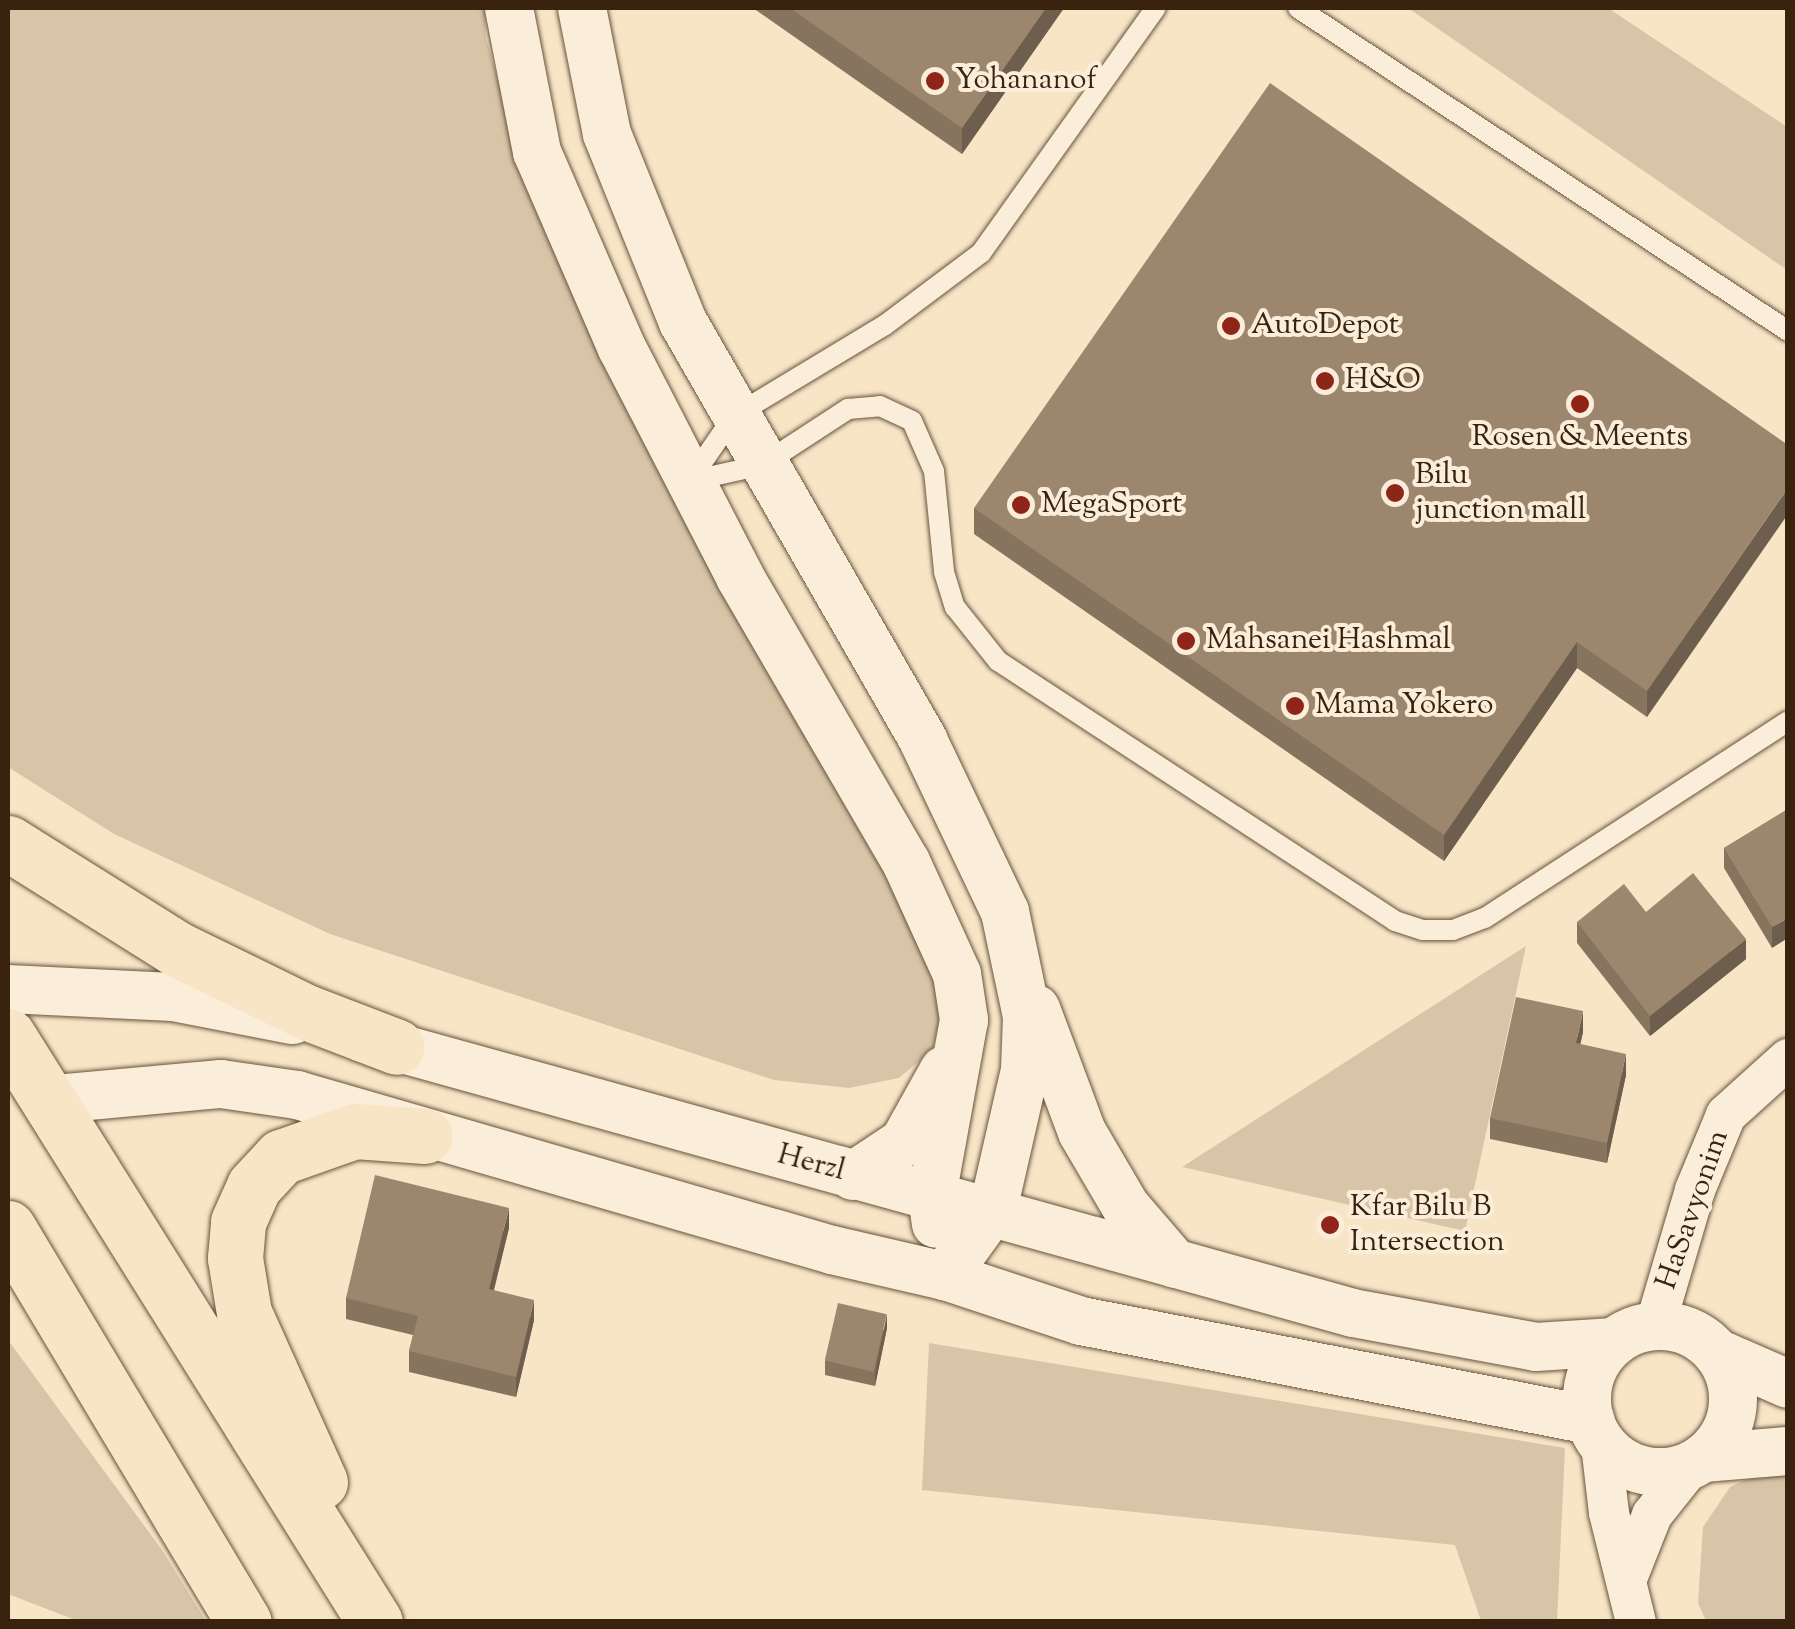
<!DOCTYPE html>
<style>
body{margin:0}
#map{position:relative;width:1795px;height:1629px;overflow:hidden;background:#f8e5c6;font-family:"Sorts Mill Goudy",serif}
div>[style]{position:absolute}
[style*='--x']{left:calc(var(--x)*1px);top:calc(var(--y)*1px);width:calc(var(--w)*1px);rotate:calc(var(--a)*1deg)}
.green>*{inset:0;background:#d8c4a7}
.roads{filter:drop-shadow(0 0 2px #69533c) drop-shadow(0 0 2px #69533c)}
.service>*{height:20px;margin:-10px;padding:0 10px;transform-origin:10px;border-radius:10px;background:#faeeda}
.minor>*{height:40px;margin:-20px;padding:0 20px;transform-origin:20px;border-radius:20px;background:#faeeda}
.tertiary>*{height:48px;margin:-24px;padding:0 24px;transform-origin:24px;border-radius:24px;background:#faeeda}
.tertiary>.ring{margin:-24px;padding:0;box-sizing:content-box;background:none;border:48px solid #faeeda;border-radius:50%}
.trunk>*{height:55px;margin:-27.5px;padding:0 27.5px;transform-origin:27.5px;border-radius:27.5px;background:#f8e5c6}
.wall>*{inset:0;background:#86745f}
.shaded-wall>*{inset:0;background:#6d5e4d}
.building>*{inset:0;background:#9c876e;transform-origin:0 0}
.dots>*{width:28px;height:28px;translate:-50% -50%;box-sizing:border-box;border:5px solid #faeeda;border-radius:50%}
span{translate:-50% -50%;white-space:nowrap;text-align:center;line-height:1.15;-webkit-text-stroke:8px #faeeda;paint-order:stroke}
.poi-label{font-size:30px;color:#39220e}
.left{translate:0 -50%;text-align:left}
.street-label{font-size:30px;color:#39220e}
.frame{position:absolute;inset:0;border:10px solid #39220e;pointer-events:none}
</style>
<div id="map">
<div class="green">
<div style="clip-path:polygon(8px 8px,485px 8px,486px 38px,529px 191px,894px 879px,931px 965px,941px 1016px,932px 1050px,899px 1078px,849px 1088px,774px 1080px,330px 934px,114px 834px,8px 767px)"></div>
<div style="clip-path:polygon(1408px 8px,1608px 8px,1787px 127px,1787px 270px)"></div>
<div style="clip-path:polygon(1526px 946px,1465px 1231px,1182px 1167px)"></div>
<div style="clip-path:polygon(8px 1340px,162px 1550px,206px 1621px,78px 1621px,8px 1594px)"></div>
<div style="clip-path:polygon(929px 1343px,1565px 1448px,1557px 1621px,1481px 1621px,1455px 1545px,922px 1490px)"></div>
<div style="clip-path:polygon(1773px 1467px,1787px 1469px,1787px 1621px,1706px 1621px,1698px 1603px,1703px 1527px,1730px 1487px)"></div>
</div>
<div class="roads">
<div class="service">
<div style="--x:1298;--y:8;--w:587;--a:33.39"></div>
<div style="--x:690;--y:480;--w:78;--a:-55.5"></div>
<div style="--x:734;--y:416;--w:176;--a:-31.1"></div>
<div style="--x:885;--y:325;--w:120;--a:-36.9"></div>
<div style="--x:981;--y:253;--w:301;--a:-54.5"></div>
<div style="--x:690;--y:481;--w:74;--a:-12.5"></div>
<div style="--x:762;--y:465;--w:103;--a:-33.1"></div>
<div style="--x:848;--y:409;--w:32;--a:-5"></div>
<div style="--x:880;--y:406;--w:35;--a:25"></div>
<div style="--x:912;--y:421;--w:55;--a:66.3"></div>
<div style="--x:934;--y:471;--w:101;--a:84.3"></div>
<div style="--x:944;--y:572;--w:37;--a:73"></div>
<div style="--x:955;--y:607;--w:69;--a:51.5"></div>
<div style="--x:998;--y:661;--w:475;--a:33.2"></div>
<div style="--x:1395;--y:921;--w:29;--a:18"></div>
<div style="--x:1423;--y:930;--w:30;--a:0"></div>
<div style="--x:1453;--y:930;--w:34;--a:-21"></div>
<div style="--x:1485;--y:918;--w:361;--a:-33"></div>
</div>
<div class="minor">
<div style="--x:1655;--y:1326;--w:142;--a:-73.6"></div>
<div style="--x:1695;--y:1190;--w:81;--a:-67.5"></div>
<div style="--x:1726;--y:1115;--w:84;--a:-42.1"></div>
<div style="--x:1601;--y:1444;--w:69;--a:83.4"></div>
<div style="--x:1609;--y:1513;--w:112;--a:76.1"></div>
<div style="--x:1628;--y:1576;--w:66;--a:-68.5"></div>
<div style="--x:1652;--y:1515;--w:63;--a:-51.5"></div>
</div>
<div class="tertiary">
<div style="--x:509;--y:8;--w:147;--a:79"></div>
<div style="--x:537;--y:152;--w:214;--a:66.6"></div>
<div style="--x:622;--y:348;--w:258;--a:62.7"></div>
<div style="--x:740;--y:577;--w:330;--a:59.8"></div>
<div style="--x:906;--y:862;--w:123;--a:65.5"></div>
<div style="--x:957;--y:974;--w:47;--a:81.3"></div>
<div style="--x:964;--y:1020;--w:179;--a:100.3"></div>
<div style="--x:932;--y:1196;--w:28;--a:82"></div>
<div style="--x:582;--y:8;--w:128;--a:78.8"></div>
<div style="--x:607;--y:134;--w:203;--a:68"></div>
<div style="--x:683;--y:322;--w:482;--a:60.1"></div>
<div style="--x:923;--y:740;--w:191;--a:64.5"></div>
<div style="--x:1005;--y:912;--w:106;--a:78.1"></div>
<div style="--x:1027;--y:1016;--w:54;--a:92.1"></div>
<div style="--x:1025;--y:1070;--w:144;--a:102.9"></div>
<div style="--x:993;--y:1210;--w:82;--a:126"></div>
<div style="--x:8;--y:989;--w:165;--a:2.8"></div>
<div style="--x:173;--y:997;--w:122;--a:10.9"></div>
<div style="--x:1036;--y:1009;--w:131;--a:69.5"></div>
<div style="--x:1082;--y:1132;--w:87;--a:59.6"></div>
<div style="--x:1126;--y:1207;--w:75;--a:49.3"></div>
<div style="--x:363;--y:1038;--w:1027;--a:15.52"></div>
<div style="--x:1353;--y:1313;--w:186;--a:10.5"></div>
<div style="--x:1536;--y:1347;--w:78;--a:-3.7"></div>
<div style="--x:45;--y:1100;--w:177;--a:-5.2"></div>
<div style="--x:221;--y:1084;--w:77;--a:8.2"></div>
<div style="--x:297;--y:1095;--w:557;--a:16.16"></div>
<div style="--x:832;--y:1250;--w:116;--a:13"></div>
<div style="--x:945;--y:1276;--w:143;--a:18.3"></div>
<div style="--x:1081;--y:1321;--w:519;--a:11.01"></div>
<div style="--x:853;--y:1176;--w:61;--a:-33.7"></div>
<div style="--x:904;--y:1142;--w:82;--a:-60.9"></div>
<div class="ring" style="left:1587px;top:1326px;width:98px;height:98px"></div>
<div style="--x:1717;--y:1353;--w:77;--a:23.6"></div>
<div style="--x:1703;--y:1458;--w:85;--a:-4.7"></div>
</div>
<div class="trunk">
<div style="--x:8;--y:843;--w:199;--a:32.1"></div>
<div style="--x:177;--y:949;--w:144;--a:26"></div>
<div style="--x:306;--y:1012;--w:97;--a:21"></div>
<div style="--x:8;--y:1036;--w:691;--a:57.94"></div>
<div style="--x:8;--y:1228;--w:459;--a:59.1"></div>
<div style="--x:320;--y:1482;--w:185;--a:-114.2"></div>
<div style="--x:244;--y:1313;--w:56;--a:-99.3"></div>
<div style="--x:235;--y:1258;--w:36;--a:-85"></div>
<div style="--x:238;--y:1222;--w:39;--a:-66"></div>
<div style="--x:254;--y:1186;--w:40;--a:-47"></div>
<div style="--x:281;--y:1157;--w:78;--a:-19.4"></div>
<div style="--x:355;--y:1131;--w:70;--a:4.1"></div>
</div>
</div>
<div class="wall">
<div style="clip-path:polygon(753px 8px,1064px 8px,962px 154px)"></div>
<div style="clip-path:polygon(1788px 445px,1647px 717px,1577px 668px,1444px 861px,974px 534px,974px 508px)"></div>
<div style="clip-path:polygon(1788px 809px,1772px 948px,1724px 868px,1724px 848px)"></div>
<div style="clip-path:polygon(1646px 912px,1746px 959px,1650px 1036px,1577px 943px,1577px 922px)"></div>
<div style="clip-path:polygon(1583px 1032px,1580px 1044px,1626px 1075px,1607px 1163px,1490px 1139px,1490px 1118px)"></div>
<div style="clip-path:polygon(509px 1228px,494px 1290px,534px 1320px,516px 1397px,409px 1372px,409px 1351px,413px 1335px,346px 1319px,346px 1298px)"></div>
<div style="clip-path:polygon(887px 1328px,875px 1386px,825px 1375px,825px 1361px)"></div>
</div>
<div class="shaded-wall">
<div style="clip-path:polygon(1046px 8px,1064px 8px,962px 154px,962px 128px)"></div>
<div style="clip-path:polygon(1788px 488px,1788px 514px,1647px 717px,1647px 691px)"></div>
<div style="clip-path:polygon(1577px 642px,1577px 668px,1444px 861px,1444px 835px)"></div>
<div style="clip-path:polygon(1788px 918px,1788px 938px,1772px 948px,1772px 927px)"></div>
<div style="clip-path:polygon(1746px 939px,1746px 959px,1650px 1036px,1650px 1016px)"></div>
<div style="clip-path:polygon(1583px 1011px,1583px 1032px,1576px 1064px,1576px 1043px)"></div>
<div style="clip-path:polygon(1626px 1054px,1626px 1075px,1607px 1163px,1607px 1143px)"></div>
<div style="clip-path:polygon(509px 1208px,509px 1228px,489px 1309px,489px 1289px)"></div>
<div style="clip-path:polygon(534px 1300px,534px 1320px,516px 1397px,516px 1377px)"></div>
<div style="clip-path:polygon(887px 1314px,887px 1328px,875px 1386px,875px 1372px)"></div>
</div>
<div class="building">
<div style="clip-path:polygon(790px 8px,1046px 8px,962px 128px)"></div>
<div style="clip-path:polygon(1270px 83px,1788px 445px,1788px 488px,1647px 691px,1577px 642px,1444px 835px,974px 508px)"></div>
<div style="clip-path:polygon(1788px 809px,1788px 918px,1772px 927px,1724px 848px)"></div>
<div style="clip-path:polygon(1693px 873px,1746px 939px,1650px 1016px,1577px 922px,1624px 884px,1646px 912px)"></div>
<div style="clip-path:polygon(1516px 997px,1583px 1011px,1576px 1043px,1626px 1054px,1607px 1143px,1490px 1118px)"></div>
<div style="clip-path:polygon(375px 1175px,509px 1208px,489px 1289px,534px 1300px,516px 1377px,409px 1351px,418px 1316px,346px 1298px)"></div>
<div style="left:838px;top:1303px;width:50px;height:59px;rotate:13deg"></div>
</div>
<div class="dots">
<div style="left:935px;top:81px;background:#8f2418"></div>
<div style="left:1231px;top:326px;background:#8f2418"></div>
<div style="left:1325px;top:381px;background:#8f2418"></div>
<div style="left:1580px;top:404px;background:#8f2418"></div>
<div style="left:1395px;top:493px;background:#8f2418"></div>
<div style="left:1021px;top:505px;background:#8f2418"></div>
<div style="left:1186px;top:641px;background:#8f2418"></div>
<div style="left:1295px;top:706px;background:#8f2418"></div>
<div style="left:1330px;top:1225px;background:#8f2418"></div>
</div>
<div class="poi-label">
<span class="left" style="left:955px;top:81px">Yohananof</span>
<span class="left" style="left:1251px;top:326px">AutoDepot</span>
<span class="left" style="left:1345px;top:381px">H&amp;O</span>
<span style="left:1580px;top:438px">Rosen &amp; Meents</span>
<span class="left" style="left:1415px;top:493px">Bilu<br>junction mall</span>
<span class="left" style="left:1041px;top:505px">MegaSport</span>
<span class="left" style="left:1206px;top:641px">Mahsanei Hashmal</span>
<span class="left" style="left:1315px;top:706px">Mama Yokero</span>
<span class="left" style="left:1350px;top:1225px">Kfar Bilu B<br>Intersection</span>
</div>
<div class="street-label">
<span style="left:811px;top:1164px;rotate:15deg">Herzl</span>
<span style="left:1694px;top:1210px;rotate:-71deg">HaSavyonim</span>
</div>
<div class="frame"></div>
</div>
